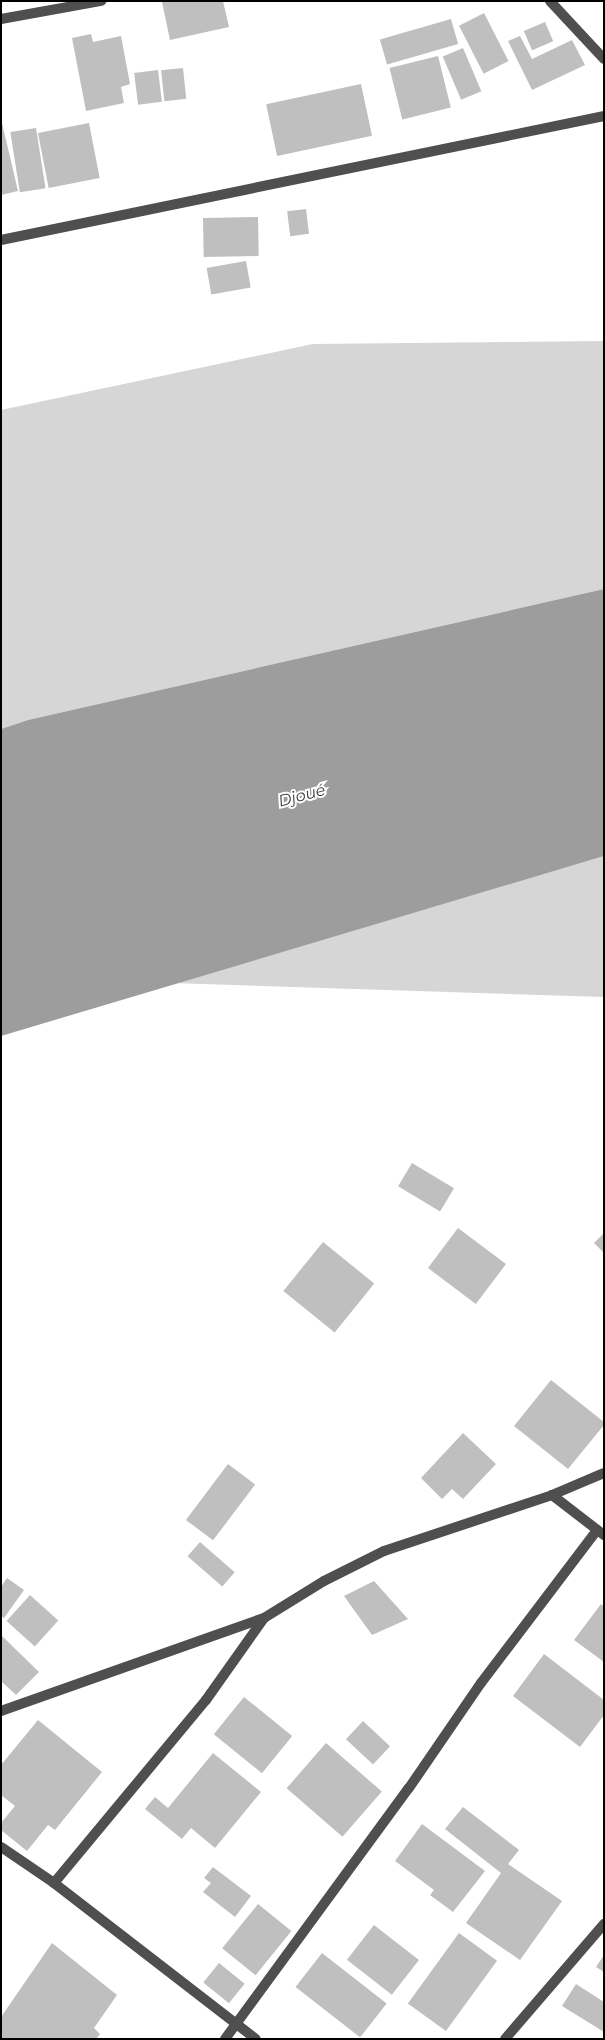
<!DOCTYPE html>
<meta charset="utf-8">
<style>
body{margin:0}
#map{position:relative;width:605px;height:2040px;overflow:hidden;background:#fff;font-family:Montserrat,sans-serif}
div>[style]{position:absolute}
[style*='--x']{left:calc(var(--x)*1px);top:calc(var(--y)*1px);width:calc(var(--w)*1px);rotate:calc(var(--a)*1deg)}
.green>*{inset:0;background:#d6d6d6}
.water>*{inset:0;background:#9d9d9d}
.building>*{inset:0;background:#bfbfbf;transform-origin:0 0}
.minor>*{height:10px;margin:-5px;padding:0 5px;transform-origin:5px;border-radius:5px;background:#4f4f4f}
span{translate:-50% -50%;white-space:nowrap;text-align:center;line-height:1.15;-webkit-text-stroke:4px #fff;paint-order:stroke}
.water-label{font-size:16px;color:#3e3e3e;font-style:italic}
.frame{position:absolute;inset:0;border:2px solid #000;pointer-events:none}
</style>
<div id="map">
<div class="green">
<div style="clip-path:polygon(604px 341px,604px 589px,28px 720px,1px 729px,1px 410px,313px 344px)"></div>
<div style="clip-path:polygon(604px 856px,604px 997px,173px 983px)"></div>
</div>
<div class="water">
<div style="clip-path:polygon(604px 589px,604px 856px,1px 1036px,1px 729px,28px 720px)"></div>
</div>
<div class="building">
<div style="clip-path:polygon(167px 1px,223px 1px,229px 27px,170px 40px,162px 2px)"></div>
<div style="left:484px;top:13px;width:54px;height:28px;rotate:63deg"></div>
<div style="left:451px;top:19px;width:26px;height:74px;rotate:74deg"></div>
<div style="left:545px;top:22px;width:21px;height:23px;rotate:67deg"></div>
<div style="clip-path:polygon(91px 34px,93px 42px,121px 36px,130px 84px,121px 87px,124px 103px,86px 111px,72px 38px)"></div>
<div style="clip-path:polygon(520px 36px,532px 59px,572px 40px,585px 65px,532px 90px,508px 41px)"></div>
<div style="left:463px;top:48px;width:47px;height:22px;rotate:67deg"></div>
<div style="left:438px;top:56px;width:53px;height:50px;rotate:76deg"></div>
<div style="left:183px;top:68px;width:31px;height:22px;rotate:84deg"></div>
<div style="left:158px;top:70px;width:32px;height:24px;rotate:83deg"></div>
<div style="left:361px;top:84px;width:53px;height:97px;rotate:78deg"></div>
<div style="clip-path:polygon(2px 123px,18px 191px,1px 195px,1px 124px)"></div>
<div style="left:89px;top:123px;width:56px;height:52px;rotate:79deg"></div>
<div style="left:36px;top:128px;width:61px;height:26px;rotate:81deg"></div>
<div style="left:306px;top:209px;width:25px;height:19px;rotate:83deg"></div>
<div style="left:258px;top:217px;width:39px;height:55px;rotate:89deg"></div>
<div style="left:246px;top:261px;width:27px;height:40px;rotate:80deg"></div>
<div style="left:412px;top:1163px;width:49px;height:27px;rotate:31deg"></div>
<div style="left:458px;top:1228px;width:60px;height:50px;rotate:37deg"></div>
<div style="clip-path:polygon(604px 1233px,604px 1253px,594px 1243px)"></div>
<div style="left:323px;top:1242px;width:66px;height:63px;rotate:39deg"></div>
<div style="clip-path:polygon(551px 1380px,604px 1422px,604px 1425px,568px 1469px,514px 1426px)"></div>
<div style="clip-path:polygon(463px 1433px,496px 1464px,463px 1499px,452px 1489px,442px 1499px,421px 1478px)"></div>
<div style="left:228px;top:1464px;width:34px;height:70px;rotate:37deg"></div>
<div style="left:200px;top:1542px;width:46px;height:19px;rotate:41deg"></div>
<div style="clip-path:polygon(7px 1578px,24px 1590px,4px 1618px,1px 1616px,1px 1587px)"></div>
<div style="clip-path:polygon(374px 1581px,408px 1619px,372px 1635px,344px 1596px)"></div>
<div style="left:30px;top:1595px;width:38px;height:35px;rotate:42deg"></div>
<div style="clip-path:polygon(601px 1604px,604px 1607px,604px 1662px,574px 1640px)"></div>
<div style="clip-path:polygon(1px 1635px,39px 1672px,16px 1695px,1px 1681px)"></div>
<div style="clip-path:polygon(544px 1654px,604px 1700px,604px 1715px,580px 1747px,513px 1696px)"></div>
<div style="left:244px;top:1697px;width:62px;height:48px;rotate:39deg"></div>
<div style="clip-path:polygon(38px 1720px,102px 1772px,55px 1830px,48px 1825px,27px 1851px,1px 1830px,1px 1823px,15px 1806px,1px 1795px,1px 1765px)"></div>
<div style="left:363px;top:1721px;width:37px;height:25px;rotate:43deg"></div>
<div style="left:326px;top:1743px;width:74px;height:60px;rotate:41deg"></div>
<div style="clip-path:polygon(213px 1753px,261px 1792px,215px 1848px,191px 1828px,182px 1839px,145px 1809px,155px 1797px,168px 1808px)"></div>
<div style="clip-path:polygon(463px 1807px,519px 1850px,508px 1864px,562px 1901px,520px 1960px,466px 1923px,501px 1873px,445px 1829px)"></div>
<div style="clip-path:polygon(422px 1824px,485px 1871px,453px 1912px,430px 1895px,434px 1890px,395px 1861px)"></div>
<div style="clip-path:polygon(213px 1867px,251px 1896px,235px 1917px,203px 1892px,211px 1883px,204px 1878px)"></div>
<div style="left:258px;top:1904px;width:43px;height:57px;rotate:39deg"></div>
<div style="left:374px;top:1925px;width:57px;height:44px;rotate:38deg"></div>
<div style="left:459px;top:1933px;width:47px;height:87px;rotate:36deg"></div>
<div style="clip-path:polygon(52px 1943px,117px 1995px,94px 2028px,100px 2034px,96px 2039px,1px 2039px,1px 2017px)"></div>
<div style="left:322px;top:1953px;width:82px;height:43px;rotate:38deg"></div>
<div style="clip-path:polygon(604px 1955px,604px 1972px,596px 1967px)"></div>
<div style="left:219px;top:1963px;width:33px;height:25px;rotate:39deg"></div>
<div style="clip-path:polygon(576px 1984px,604px 2002px,604px 2032px,562px 2006px)"></div>
</div>
<div class="minor">
<div style="--x:550;--y:1;--w:79;--a:47"></div>
<div style="--x:1;--y:19;--w:102;--a:-10.2"></div>
<div style="--x:1;--y:240;--w:616;--a:-11.62"></div>
<div style="--x:552;--y:1495;--w:66;--a:37.6"></div>
<div style="--x:1;--y:1711;--w:279;--a:-19.5"></div>
<div style="--x:264;--y:1618;--w:70;--a:-31.7"></div>
<div style="--x:324;--y:1581;--w:67;--a:-26.6"></div>
<div style="--x:384;--y:1551;--w:177;--a:-18.4"></div>
<div style="--x:552;--y:1495;--w:56;--a:-22.9"></div>
<div style="--x:1;--y:1847;--w:64;--a:34.2"></div>
<div style="--x:54;--y:1883;--w:255;--a:37.7"></div>
<div style="--x:54;--y:1883;--w:238;--a:-50.3"></div>
<div style="--x:206;--y:1700;--w:100;--a:-54.7"></div>
<div style="--x:225;--y:2039;--w:311;--a:-53.8"></div>
<div style="--x:409;--y:1788;--w:127;--a:-55.6"></div>
<div style="--x:481;--y:1683;--w:192;--a:-52.8"></div>
<div style="--x:505;--y:2039;--w:152;--a:-49.3"></div>
</div>
<div class="water-label">
<span style="left:302px;top:796px;rotate:-15deg">Djoué</span>
</div>
<div class="frame"></div>
</div>
